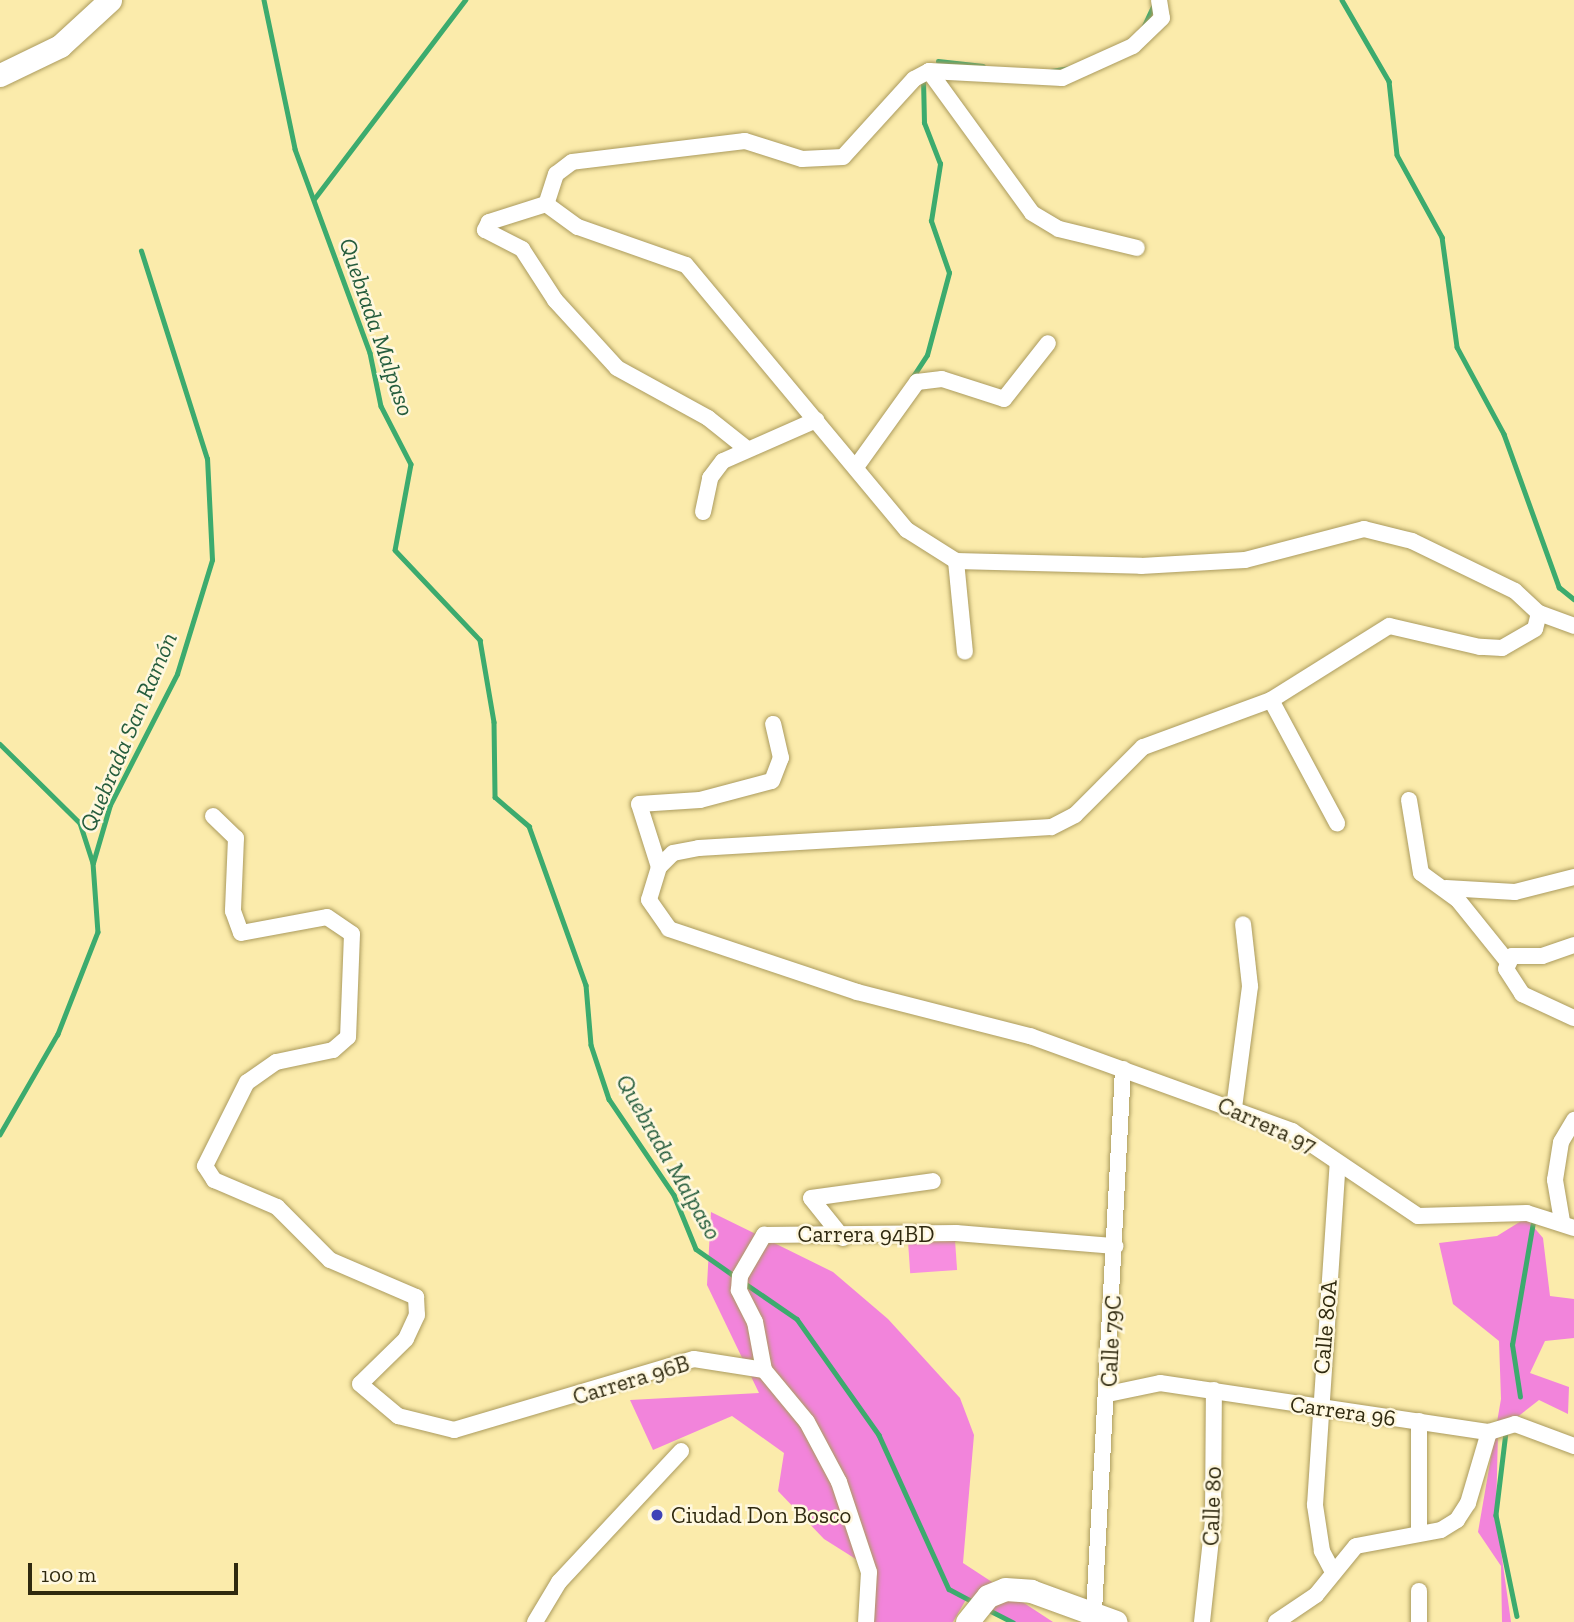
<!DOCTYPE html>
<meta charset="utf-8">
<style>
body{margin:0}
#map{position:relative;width:1574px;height:1622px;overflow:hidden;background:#fbebab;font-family:"Zilla Slab",serif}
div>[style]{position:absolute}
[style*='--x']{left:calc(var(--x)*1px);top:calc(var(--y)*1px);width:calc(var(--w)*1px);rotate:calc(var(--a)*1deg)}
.green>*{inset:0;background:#f78ee0;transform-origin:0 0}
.forest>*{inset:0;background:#f284db}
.stream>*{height:4.5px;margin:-2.25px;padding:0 2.25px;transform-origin:2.25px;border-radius:2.25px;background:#3cab6e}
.roads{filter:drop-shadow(0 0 2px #ab9b5e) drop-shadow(0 0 2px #ab9b5e)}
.street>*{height:16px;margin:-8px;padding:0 8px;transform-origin:8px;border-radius:8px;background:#fff}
.secondary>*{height:23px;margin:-11.5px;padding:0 11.5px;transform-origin:11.5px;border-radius:11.5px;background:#fff}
.dots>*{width:19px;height:19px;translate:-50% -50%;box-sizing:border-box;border:4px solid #fff8df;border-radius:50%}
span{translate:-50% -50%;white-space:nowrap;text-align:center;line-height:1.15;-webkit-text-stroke:5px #fff8df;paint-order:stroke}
.street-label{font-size:23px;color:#2f290f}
.poi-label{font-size:23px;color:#2f290f}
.left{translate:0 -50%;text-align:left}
.water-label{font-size:24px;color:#265d3d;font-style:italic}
.scale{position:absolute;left:28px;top:1563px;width:210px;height:32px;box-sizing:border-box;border:4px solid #2f290f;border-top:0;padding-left:9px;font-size:21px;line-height:24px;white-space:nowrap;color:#2f290f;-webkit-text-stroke:5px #fff8df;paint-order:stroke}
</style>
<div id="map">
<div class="green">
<div style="left:955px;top:1240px;width:30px;height:47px;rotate:86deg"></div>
</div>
<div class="forest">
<div style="clip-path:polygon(711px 1212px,833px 1272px,888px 1319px,960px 1398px,974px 1435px,963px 1563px,1053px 1622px,1013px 1622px,967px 1598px,953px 1622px,869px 1622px,870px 1568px,824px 1539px,778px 1491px,784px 1453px,732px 1416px,653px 1450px,630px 1400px,759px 1393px,707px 1285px)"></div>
<div style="clip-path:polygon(1526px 1218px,1543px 1238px,1550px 1296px,1574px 1299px,1574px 1338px,1545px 1341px,1530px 1373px,1569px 1387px,1568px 1414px,1539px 1400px,1498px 1432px,1496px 1515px,1511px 1622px,1502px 1622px,1501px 1566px,1478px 1532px,1501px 1399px,1499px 1341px,1453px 1304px,1439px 1243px,1497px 1236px)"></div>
</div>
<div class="stream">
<div style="--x:264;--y:0;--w:152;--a:78.2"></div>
<div style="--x:295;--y:149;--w:217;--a:69.8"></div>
<div style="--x:370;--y:353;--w:54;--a:78.3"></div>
<div style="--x:381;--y:406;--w:65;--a:62.7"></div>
<div style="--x:411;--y:464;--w:87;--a:100.5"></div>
<div style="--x:395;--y:550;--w:124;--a:46.6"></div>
<div style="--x:480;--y:640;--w:83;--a:80.3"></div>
<div style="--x:494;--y:722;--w:75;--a:89.2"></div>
<div style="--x:495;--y:797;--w:45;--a:40.5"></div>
<div style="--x:529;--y:826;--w:169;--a:70.3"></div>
<div style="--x:586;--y:985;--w:60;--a:85.2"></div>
<div style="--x:591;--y:1045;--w:57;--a:71.6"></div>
<div style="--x:609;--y:1099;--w:116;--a:55.9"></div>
<div style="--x:674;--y:1195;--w:58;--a:67.8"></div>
<div style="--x:696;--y:1249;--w:49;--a:35"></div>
<div style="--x:1342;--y:0;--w:94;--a:59.9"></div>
<div style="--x:1389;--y:81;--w:74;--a:83.8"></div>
<div style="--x:1397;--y:155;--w:94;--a:61.2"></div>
<div style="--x:1442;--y:237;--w:111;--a:82.2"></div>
<div style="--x:1457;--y:347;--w:99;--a:61.6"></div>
<div style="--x:1504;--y:434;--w:163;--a:70.2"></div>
<div style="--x:1559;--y:587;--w:19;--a:39"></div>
<div style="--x:1143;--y:28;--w:26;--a:-65"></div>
<div style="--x:938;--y:61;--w:45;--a:6.3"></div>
<div style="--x:1051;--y:71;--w:19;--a:-9"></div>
<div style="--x:314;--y:199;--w:250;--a:-52.8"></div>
<div style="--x:912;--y:378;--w:27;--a:-57"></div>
<div style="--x:927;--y:355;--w:85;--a:-75"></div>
<div style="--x:949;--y:273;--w:55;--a:-109.1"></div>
<div style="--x:931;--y:221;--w:58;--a:-81"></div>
<div style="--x:940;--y:164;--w:44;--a:-111.3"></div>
<div style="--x:924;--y:123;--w:43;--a:-91.3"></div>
<div style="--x:0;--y:744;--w:112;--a:44.6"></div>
<div style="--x:80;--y:823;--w:42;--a:72"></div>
<div style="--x:93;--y:863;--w:69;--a:85.9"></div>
<div style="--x:98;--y:932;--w:110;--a:111.4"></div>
<div style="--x:58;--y:1034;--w:116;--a:119.9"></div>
<div style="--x:93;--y:863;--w:60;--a:-73.7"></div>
<div style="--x:110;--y:805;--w:147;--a:-62.9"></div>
<div style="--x:177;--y:674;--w:119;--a:-72.9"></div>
<div style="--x:212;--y:560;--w:101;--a:-92.8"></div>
<div style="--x:207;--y:459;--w:218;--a:-107.6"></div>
<div style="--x:743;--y:1282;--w:65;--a:34.4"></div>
<div style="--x:797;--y:1319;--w:142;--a:54.7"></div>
<div style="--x:879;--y:1435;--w:169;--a:65.6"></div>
<div style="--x:949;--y:1589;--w:27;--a:28"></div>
<div style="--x:1520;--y:1397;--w:53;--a:-98.7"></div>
<div style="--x:1512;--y:1345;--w:125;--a:-80.3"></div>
<div style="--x:1506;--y:1432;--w:84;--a:96.9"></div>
<div style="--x:1496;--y:1515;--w:103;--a:78.3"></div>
<div style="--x:987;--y:1609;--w:29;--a:27"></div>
</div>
<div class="roads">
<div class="street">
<div style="--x:1159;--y:0;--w:18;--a:81"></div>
<div style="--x:1162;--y:18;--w:40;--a:136"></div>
<div style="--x:1133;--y:46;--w:78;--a:155.7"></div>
<div style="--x:1062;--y:78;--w:133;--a:-177"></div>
<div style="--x:929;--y:71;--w:17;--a:152"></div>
<div style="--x:914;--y:79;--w:105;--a:132.3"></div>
<div style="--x:843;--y:157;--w:41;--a:177.2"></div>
<div style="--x:802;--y:159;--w:60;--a:-162.5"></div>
<div style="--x:745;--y:141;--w:174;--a:173.1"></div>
<div style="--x:572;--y:162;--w:20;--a:143"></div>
<div style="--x:556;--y:174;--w:32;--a:108"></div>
<div style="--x:546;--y:204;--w:39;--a:36"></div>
<div style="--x:578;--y:227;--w:114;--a:19.4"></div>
<div style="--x:686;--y:265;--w:345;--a:50.2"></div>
<div style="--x:907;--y:530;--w:58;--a:32.3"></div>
<div style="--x:956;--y:561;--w:185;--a:1.5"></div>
<div style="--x:1141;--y:566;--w:104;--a:-3.3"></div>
<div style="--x:1245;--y:560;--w:123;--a:-14.6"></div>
<div style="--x:1364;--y:529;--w:49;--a:14"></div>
<div style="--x:1412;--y:541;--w:114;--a:25.9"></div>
<div style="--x:1515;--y:591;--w:33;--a:43"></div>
<div style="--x:1539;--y:613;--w:16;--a:104"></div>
<div style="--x:1535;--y:629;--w:38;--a:150"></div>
<div style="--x:1502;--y:648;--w:22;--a:-177"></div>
<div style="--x:1480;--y:647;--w:93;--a:-167"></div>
<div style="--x:1389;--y:626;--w:139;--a:147.9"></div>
<div style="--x:1271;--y:700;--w:136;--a:159.8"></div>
<div style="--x:1143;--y:747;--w:96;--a:135"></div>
<div style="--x:1075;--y:815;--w:27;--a:153"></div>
<div style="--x:1051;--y:827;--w:353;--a:176.6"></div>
<div style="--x:699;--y:848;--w:26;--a:169"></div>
<div style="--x:673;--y:853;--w:20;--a:135"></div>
<div style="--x:659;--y:867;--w:34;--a:107"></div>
<div style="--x:649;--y:900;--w:35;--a:55"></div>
<div style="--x:669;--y:929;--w:198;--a:18.5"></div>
<div style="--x:857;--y:992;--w:179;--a:14.3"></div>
<div style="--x:1030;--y:1036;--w:279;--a:19.9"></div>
<div style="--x:1292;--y:1131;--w:152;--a:34"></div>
<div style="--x:1418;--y:1216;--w:109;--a:-1.6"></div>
<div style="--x:1527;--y:1213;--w:49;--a:17.7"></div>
<div style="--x:929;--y:71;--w:175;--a:54"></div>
<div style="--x:1032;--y:213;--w:31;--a:31"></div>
<div style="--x:1059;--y:229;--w:80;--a:13.7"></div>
<div style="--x:546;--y:204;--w:60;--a:162.5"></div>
<div style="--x:489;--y:222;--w:9;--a:117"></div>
<div style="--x:485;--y:230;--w:42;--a:27.2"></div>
<div style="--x:522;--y:249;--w:61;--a:57.1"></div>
<div style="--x:555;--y:300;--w:92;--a:47.6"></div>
<div style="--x:617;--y:368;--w:104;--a:28.8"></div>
<div style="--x:708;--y:418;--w:50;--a:38.5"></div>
<div style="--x:856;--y:467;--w:105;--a:-54.3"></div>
<div style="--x:917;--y:382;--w:25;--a:-7"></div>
<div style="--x:942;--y:379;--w:65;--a:17.9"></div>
<div style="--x:1004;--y:399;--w:71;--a:-51.8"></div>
<div style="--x:703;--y:512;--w:35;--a:-78"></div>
<div style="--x:710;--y:478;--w:21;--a:-53"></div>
<div style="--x:723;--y:461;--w:102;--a:-23.8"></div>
<div style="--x:956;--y:561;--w:91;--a:84.4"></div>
<div style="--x:1539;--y:613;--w:37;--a:20"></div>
<div style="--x:1271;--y:700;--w:140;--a:61.8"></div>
<div style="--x:1409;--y:800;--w:74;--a:80.7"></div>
<div style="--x:1421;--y:873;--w:46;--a:36.1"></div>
<div style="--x:1458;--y:900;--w:78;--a:51.2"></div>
<div style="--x:213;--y:816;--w:32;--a:44"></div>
<div style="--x:236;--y:838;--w:73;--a:92.4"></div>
<div style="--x:233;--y:911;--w:23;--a:70"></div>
<div style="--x:241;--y:933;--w:87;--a:-10.5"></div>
<div style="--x:327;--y:917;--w:30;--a:34"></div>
<div style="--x:352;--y:934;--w:103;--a:92.2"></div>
<div style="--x:348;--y:1037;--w:20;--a:139"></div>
<div style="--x:333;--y:1050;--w:58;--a:168.1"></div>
<div style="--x:276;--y:1062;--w:35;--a:145"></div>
<div style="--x:247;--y:1082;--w:94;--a:116.6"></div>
<div style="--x:205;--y:1166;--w:17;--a:57"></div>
<div style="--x:214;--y:1180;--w:69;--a:23.2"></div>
<div style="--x:277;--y:1207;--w:75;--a:45"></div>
<div style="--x:330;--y:1260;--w:94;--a:23.3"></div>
<div style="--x:416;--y:1297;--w:18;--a:87"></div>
<div style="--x:417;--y:1315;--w:26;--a:115"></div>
<div style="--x:406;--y:1339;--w:64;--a:135.6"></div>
<div style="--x:360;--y:1384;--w:50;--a:40.1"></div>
<div style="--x:398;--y:1416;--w:58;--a:14"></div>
<div style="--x:454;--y:1430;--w:250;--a:-16.5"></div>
<div style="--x:694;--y:1359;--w:71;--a:8.9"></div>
<div style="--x:764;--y:1370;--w:67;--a:50.4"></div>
<div style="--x:807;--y:1422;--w:68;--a:61.9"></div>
<div style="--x:839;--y:1482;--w:95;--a:71.6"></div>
<div style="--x:869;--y:1572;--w:50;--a:93.4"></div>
<div style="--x:659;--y:867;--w:66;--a:-107.6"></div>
<div style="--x:639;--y:804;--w:61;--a:-3.8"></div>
<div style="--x:700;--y:800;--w:74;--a:-14.8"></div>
<div style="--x:772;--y:781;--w:25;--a:-69"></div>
<div style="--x:781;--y:758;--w:35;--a:-103"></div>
<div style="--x:1446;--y:888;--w:69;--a:3.3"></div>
<div style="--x:1515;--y:892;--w:61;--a:-14.3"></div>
<div style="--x:1574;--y:945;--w:34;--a:161"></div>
<div style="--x:1542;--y:956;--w:30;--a:180"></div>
<div style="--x:1512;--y:956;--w:14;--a:115"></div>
<div style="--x:1506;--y:969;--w:30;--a:57"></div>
<div style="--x:1522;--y:994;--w:57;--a:24.8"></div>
<div style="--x:1234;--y:1108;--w:123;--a:-82.5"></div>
<div style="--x:1250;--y:986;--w:62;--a:-96.4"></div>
<div style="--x:1562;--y:1221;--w:42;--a:-99.7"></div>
<div style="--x:1555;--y:1180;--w:38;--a:-81"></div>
<div style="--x:1561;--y:1142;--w:26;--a:-59"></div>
<div style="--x:843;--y:1238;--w:51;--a:-128.7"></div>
<div style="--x:811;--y:1198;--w:123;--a:-7.9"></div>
<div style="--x:764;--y:1370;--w:49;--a:-100.6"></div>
<div style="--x:755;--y:1322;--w:36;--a:-117"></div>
<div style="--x:739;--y:1290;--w:14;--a:-86"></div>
<div style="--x:740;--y:1276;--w:48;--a:-59.7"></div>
<div style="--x:764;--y:1235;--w:192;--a:-0.6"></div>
<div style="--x:956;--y:1233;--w:160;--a:4.7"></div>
<div style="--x:1108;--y:1394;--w:53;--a:-11.9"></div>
<div style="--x:1160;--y:1383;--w:333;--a:8.5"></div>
<div style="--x:1489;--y:1432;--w:27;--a:-17"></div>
<div style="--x:1515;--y:1424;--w:63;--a:20.4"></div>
<div style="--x:1419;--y:1421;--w:112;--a:90"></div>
<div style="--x:1333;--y:1572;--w:24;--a:-118"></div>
<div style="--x:1322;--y:1551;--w:47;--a:-98.7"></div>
<div style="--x:1315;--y:1505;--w:343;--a:-86.2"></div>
<div style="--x:1419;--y:1591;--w:31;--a:90"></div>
<div style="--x:1094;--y:1612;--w:544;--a:-86.94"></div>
<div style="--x:535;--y:1622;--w:47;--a:-59"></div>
<div style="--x:559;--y:1582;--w:179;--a:-47"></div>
<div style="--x:1202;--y:1622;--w:102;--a:-83.8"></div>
<div style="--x:1213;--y:1521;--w:131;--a:-89.6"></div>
<div style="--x:1276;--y:1622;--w:48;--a:-34"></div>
<div style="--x:1316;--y:1595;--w:63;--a:-50.8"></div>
<div style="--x:1356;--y:1546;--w:86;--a:-10.7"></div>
<div style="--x:1441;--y:1530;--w:19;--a:-32"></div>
<div style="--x:1457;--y:1520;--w:20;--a:-57"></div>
<div style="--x:1468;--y:1503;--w:74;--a:-73.5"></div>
</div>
<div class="secondary">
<div style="--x:0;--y:75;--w:67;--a:-25.8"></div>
<div style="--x:60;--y:46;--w:68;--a:-42.6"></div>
<div style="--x:967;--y:1622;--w:33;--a:-51"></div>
<div style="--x:988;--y:1596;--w:18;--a:-22"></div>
<div style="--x:1005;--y:1589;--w:26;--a:4"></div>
<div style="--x:1031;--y:1591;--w:90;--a:20"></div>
</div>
</div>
<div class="dots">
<div style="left:657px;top:1515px;background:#3f42b7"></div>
</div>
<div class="street-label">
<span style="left:1267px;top:1125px;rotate:24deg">Carrera 97</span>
<span style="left:866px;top:1234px">Carrera 94BD</span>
<span style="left:1325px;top:1327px;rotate:-85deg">Calle 80A</span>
<span style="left:1111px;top:1341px;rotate:-87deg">Calle 79C</span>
<span style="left:631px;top:1380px;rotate:-17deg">Carrera 96B</span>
<span style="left:1343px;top:1411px;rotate:8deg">Carrera 96</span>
<span style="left:1212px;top:1506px;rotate:-88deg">Calle 80</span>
</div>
<div class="poi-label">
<span class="left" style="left:671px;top:1515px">Ciudad Don Bosco</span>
</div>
<div class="water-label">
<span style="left:377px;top:327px;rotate:71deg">Quebrada Malpaso</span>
<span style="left:128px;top:732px;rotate:-67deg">Quebrada San Ramón</span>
<span style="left:669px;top:1157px;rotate:60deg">Quebrada Malpaso</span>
</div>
<div class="scale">100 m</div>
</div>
